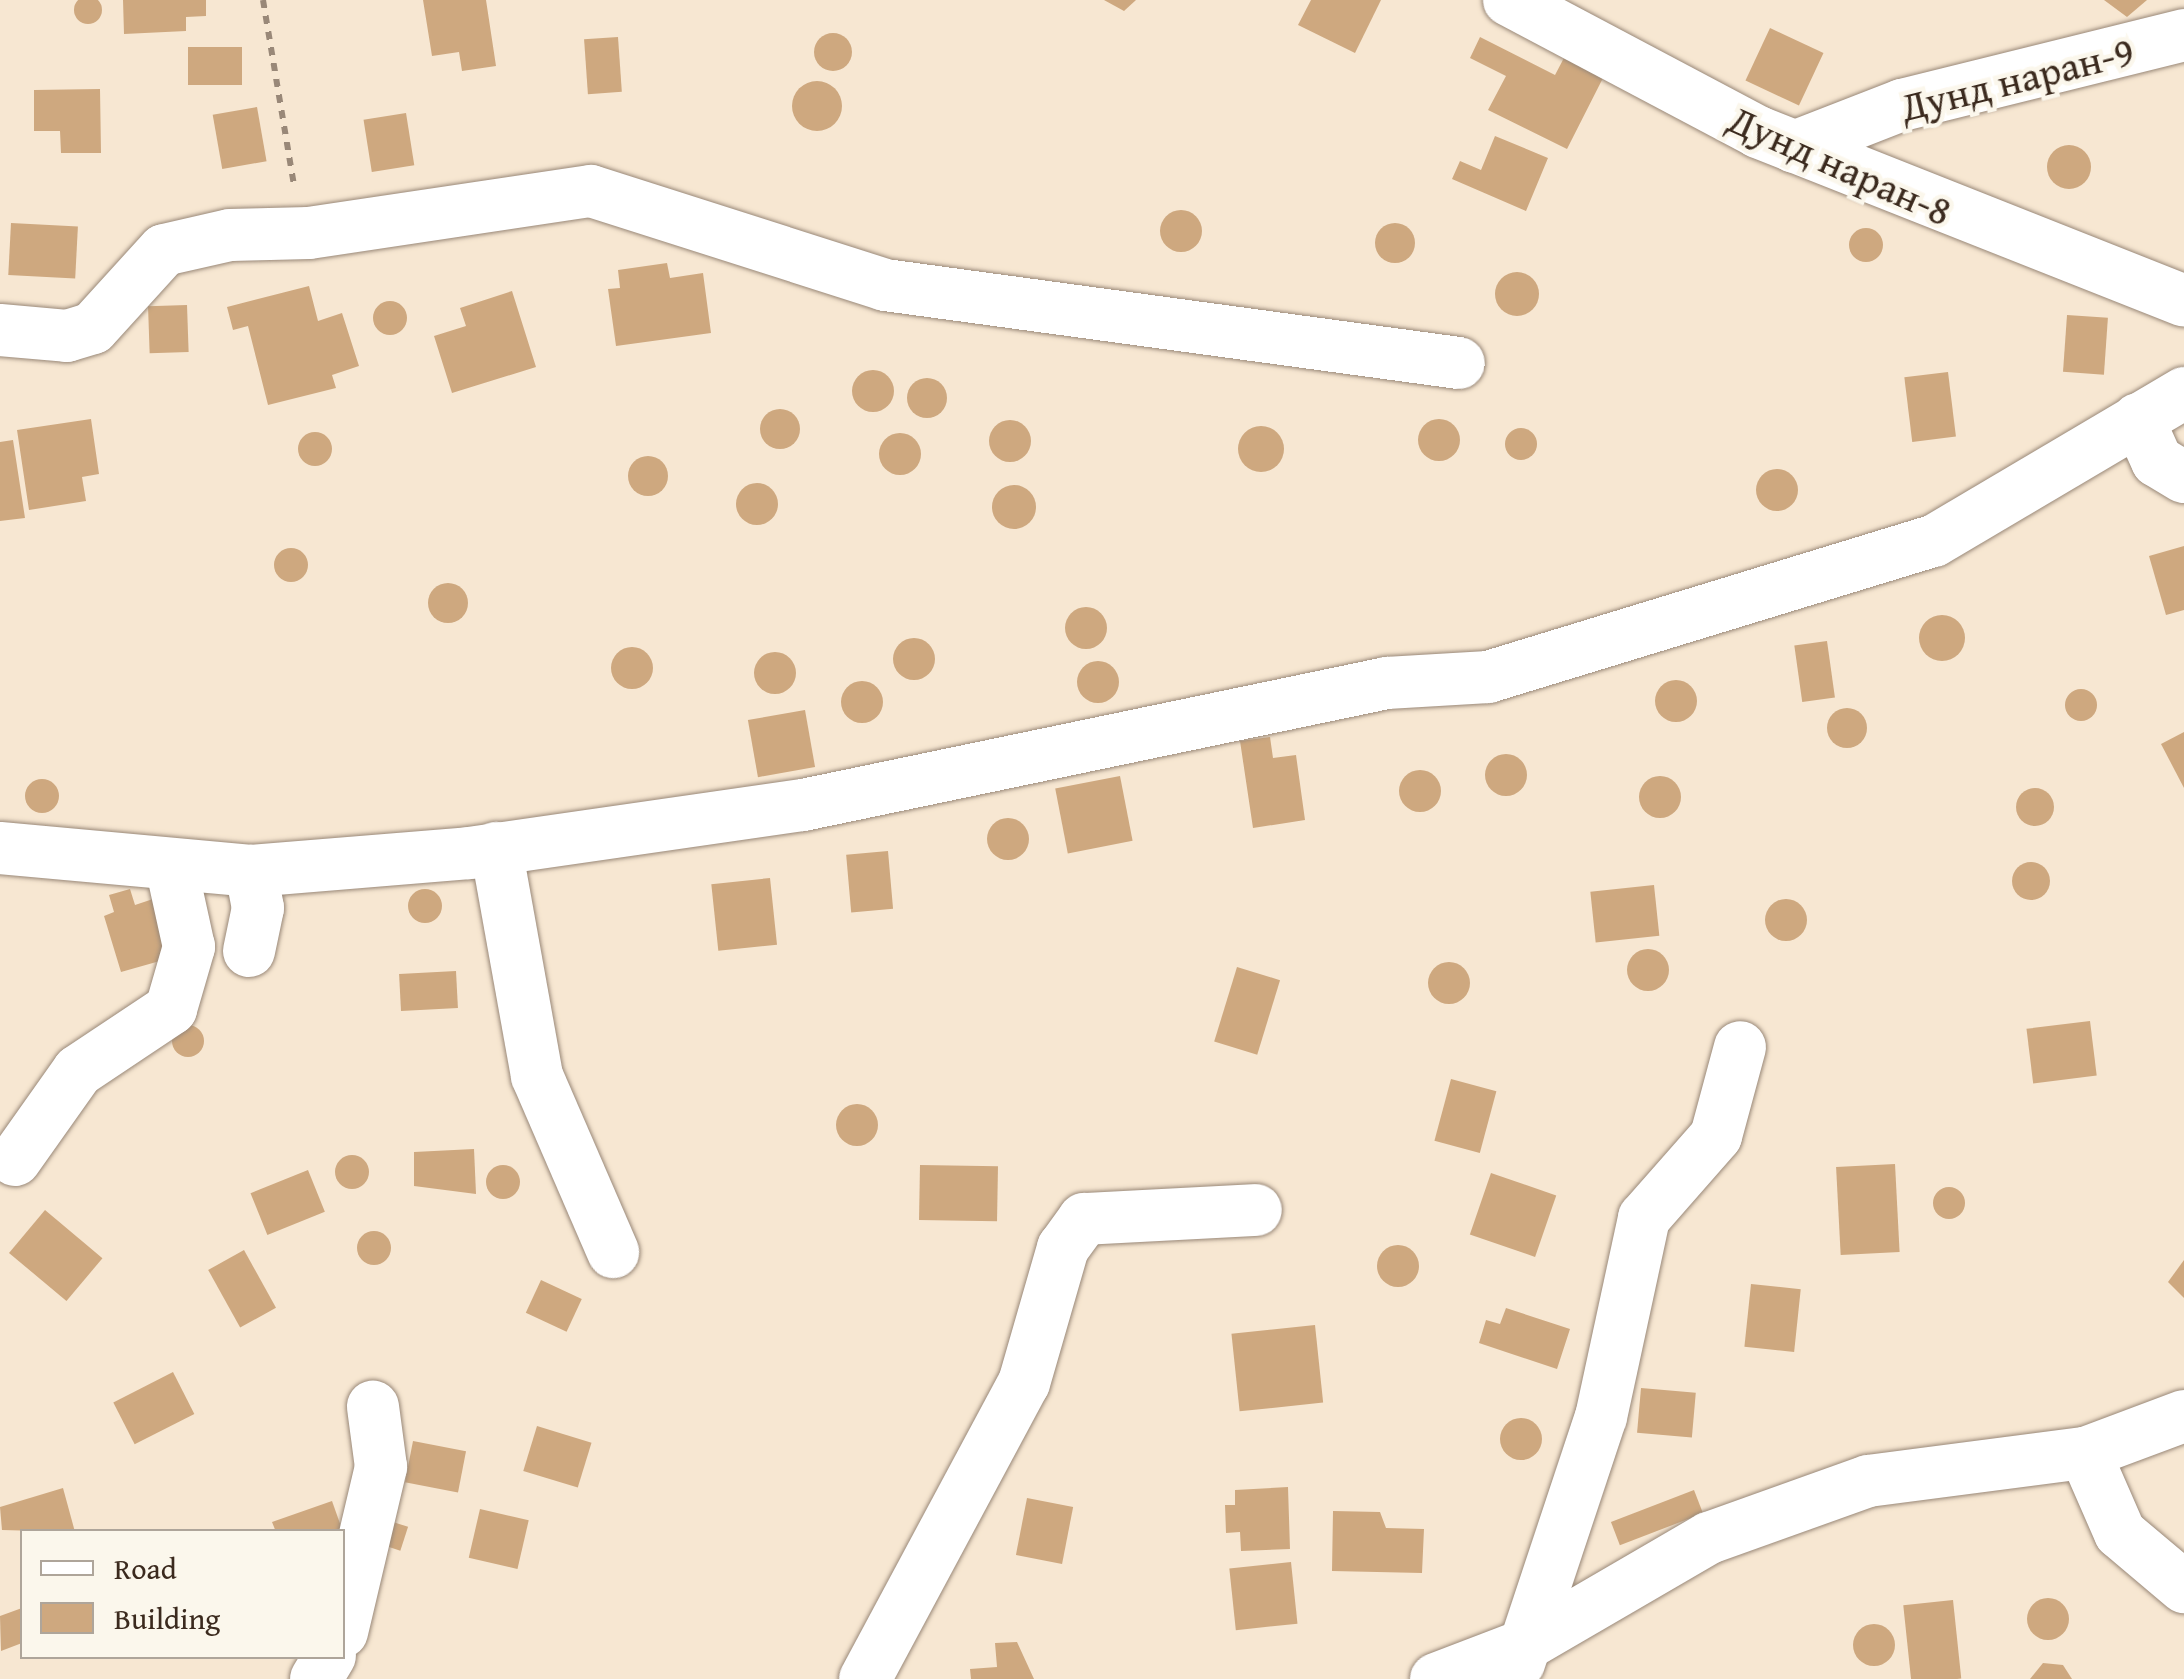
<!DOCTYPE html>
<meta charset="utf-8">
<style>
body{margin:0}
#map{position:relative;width:2184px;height:1679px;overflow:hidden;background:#f7e7d2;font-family:"Gentium Book Plus",serif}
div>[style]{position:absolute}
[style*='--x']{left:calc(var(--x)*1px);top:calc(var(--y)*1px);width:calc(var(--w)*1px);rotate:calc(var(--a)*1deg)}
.building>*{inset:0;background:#cea87f;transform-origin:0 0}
.round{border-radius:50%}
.path>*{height:6px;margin-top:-3px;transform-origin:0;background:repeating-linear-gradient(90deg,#998878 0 8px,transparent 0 16px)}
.roads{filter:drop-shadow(0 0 2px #998878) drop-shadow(0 0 2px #998878)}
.minor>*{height:52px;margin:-26px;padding:0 26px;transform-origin:26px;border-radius:26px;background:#fff}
span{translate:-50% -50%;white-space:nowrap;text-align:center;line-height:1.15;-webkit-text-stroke:9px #fbf7ec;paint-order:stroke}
.street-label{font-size:40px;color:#3b2a1e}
.legend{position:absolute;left:20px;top:1529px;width:325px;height:130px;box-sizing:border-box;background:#fbf7ec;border:2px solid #aea59a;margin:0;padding:12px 18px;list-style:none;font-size:30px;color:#3b2a1e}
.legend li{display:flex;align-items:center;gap:20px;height:50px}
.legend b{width:50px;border:2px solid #aea59a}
</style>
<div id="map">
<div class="building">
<div class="round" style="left:74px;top:-4px;width:28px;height:28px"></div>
<div style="clip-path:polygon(123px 0,206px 0,206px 16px,186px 17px,186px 31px,124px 34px)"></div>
<div style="clip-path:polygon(423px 0,486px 0,496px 66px,462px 71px,459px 52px,432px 56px)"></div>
<div style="clip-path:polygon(1104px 0,1136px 0,1124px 11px)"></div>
<div style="clip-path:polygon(1311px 0,1381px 0,1355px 53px,1298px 25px)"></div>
<div style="clip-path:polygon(2104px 0,2147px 0,2127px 17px)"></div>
<div style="left:1770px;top:28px;width:59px;height:58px;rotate:25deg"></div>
<div class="round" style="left:814px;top:33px;width:38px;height:38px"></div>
<div style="left:618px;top:37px;width:55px;height:34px;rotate:86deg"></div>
<div style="clip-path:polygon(1480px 37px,1555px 75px,1565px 56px,1604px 76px,1567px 149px,1488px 110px,1506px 76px,1470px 58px)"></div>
<div style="left:242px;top:47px;width:38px;height:54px;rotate:90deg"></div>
<div class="round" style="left:792px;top:81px;width:50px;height:50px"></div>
<div style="clip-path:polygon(100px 89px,101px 153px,61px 153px,60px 131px,34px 131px,34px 90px)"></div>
<div style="left:257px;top:107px;width:55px;height:45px;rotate:80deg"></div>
<div style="left:406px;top:113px;width:53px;height:43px;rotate:81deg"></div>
<div style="clip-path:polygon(1495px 136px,1548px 158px,1526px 211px,1452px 179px,1460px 161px,1481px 170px)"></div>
<div class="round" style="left:2047px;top:145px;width:44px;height:44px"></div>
<div class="round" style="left:1160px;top:210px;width:42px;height:42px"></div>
<div class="round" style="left:1375px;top:223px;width:40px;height:40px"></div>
<div style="left:11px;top:223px;width:67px;height:52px;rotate:3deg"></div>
<div class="round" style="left:1849px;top:228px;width:34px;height:34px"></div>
<div style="clip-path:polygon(667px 263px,670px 278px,703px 273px,711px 333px,616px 346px,608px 289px,620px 288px,618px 270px)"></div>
<div class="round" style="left:1495px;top:272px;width:44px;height:44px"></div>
<div style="clip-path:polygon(309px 286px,318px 321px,342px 313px,359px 366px,332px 375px,336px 388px,268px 405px,248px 326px,233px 330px,227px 307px)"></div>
<div style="clip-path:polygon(512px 291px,536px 367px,452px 393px,434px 336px,466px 326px,460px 308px)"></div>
<div class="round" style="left:373px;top:301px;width:34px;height:34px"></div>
<div style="left:187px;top:305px;width:47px;height:39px;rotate:88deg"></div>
<div style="left:2067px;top:315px;width:41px;height:57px;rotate:4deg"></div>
<div class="round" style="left:852px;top:370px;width:42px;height:42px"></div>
<div style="left:1948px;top:372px;width:65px;height:44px;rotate:83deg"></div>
<div class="round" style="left:907px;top:378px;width:40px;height:40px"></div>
<div class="round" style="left:760px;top:409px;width:40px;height:40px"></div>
<div class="round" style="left:1418px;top:419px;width:42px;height:42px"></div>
<div style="clip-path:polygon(91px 419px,99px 474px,82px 477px,86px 501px,29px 510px,17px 430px)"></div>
<div class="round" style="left:989px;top:420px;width:42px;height:42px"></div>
<div class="round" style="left:1238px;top:426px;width:46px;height:46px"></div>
<div class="round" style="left:1505px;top:428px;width:32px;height:32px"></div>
<div class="round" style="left:298px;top:432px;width:34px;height:34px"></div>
<div class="round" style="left:879px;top:433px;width:42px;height:42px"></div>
<div style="clip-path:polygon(13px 440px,25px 518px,0 521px,0 442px)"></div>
<div class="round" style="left:628px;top:456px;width:40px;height:40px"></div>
<div class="round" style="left:1756px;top:469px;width:42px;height:42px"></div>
<div class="round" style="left:736px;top:483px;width:42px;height:42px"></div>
<div class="round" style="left:992px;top:485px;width:44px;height:44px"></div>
<div style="clip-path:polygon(2184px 546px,2184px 610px,2166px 615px,2149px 556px)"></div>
<div class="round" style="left:274px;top:548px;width:34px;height:34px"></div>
<div class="round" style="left:428px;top:583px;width:40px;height:40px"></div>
<div class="round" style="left:1065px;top:607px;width:42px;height:42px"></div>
<div class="round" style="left:1919px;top:615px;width:46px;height:46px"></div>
<div class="round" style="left:893px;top:638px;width:42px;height:42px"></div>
<div style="left:1827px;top:641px;width:57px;height:33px;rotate:82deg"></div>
<div class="round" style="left:611px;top:647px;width:42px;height:42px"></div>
<div class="round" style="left:754px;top:652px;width:42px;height:42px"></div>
<div class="round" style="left:1077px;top:661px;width:42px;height:42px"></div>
<div class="round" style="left:1655px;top:680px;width:42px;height:42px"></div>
<div class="round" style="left:841px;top:681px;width:42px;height:42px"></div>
<div class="round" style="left:2065px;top:689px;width:32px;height:32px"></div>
<div class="round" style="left:1827px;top:708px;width:40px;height:40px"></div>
<div style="left:805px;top:710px;width:58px;height:58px;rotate:80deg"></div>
<div style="clip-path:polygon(2184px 732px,2184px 788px,2161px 744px)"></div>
<div style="clip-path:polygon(1270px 737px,1273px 758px,1296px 755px,1305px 820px,1253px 828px,1240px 741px)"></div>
<div class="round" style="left:1485px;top:754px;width:42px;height:42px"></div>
<div class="round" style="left:1399px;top:770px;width:42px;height:42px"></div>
<div class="round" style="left:1639px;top:776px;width:42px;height:42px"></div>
<div style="left:1120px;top:776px;width:66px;height:66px;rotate:79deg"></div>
<div class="round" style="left:25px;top:779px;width:34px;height:34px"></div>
<div class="round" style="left:2016px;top:788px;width:38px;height:38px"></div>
<div class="round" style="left:987px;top:818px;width:42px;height:42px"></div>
<div style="left:888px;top:851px;width:58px;height:42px;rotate:85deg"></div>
<div class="round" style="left:2012px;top:862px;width:38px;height:38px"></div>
<div style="left:770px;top:878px;width:67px;height:59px;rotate:84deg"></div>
<div style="left:1654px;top:885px;width:51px;height:64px;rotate:84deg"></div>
<div style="clip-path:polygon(130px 889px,135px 905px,156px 898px,174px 957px,121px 972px,104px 916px,114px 912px,109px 895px)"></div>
<div class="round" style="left:408px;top:889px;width:34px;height:34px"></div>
<div class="round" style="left:1765px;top:899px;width:42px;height:42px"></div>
<div class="round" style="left:1627px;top:949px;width:42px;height:42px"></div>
<div class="round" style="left:1428px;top:962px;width:42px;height:42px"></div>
<div style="left:1237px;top:967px;width:45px;height:78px;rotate:17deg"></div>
<div style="left:456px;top:971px;width:37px;height:57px;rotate:87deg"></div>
<div style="left:2090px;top:1021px;width:55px;height:64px;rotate:83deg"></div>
<div class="round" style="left:172px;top:1025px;width:32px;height:32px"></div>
<div style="left:1451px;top:1079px;width:47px;height:64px;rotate:15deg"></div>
<div class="round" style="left:836px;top:1104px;width:42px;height:42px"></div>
<div style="clip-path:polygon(474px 1149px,476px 1194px,414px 1186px,414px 1152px)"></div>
<div class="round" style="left:335px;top:1155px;width:34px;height:34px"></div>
<div style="left:1895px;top:1164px;width:88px;height:59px;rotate:87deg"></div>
<div style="left:920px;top:1165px;width:78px;height:55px;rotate:1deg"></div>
<div class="round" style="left:486px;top:1165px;width:34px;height:34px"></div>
<div style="left:308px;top:1170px;width:45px;height:62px;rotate:68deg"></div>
<div style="left:1491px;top:1173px;width:69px;height:65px;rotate:19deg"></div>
<div class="round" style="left:1933px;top:1187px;width:32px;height:32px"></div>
<div style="left:45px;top:1210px;width:75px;height:56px;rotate:40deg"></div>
<div class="round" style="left:357px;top:1231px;width:34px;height:34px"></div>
<div class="round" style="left:1377px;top:1245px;width:42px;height:42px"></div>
<div style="left:244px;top:1250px;width:66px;height:41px;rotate:61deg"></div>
<div style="clip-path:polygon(2184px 1260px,2184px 1298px,2168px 1282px)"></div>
<div style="left:541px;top:1280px;width:45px;height:36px;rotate:25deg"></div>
<div style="left:1751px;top:1284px;width:50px;height:63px;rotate:6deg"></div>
<div style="clip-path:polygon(1506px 1308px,1570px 1329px,1557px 1369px,1479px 1343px,1486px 1320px,1500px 1324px)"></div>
<div style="left:1315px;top:1325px;width:78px;height:84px;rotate:84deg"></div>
<div style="left:173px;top:1372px;width:47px;height:67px;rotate:63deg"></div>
<div style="left:1641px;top:1388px;width:55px;height:45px;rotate:5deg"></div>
<div class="round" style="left:1500px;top:1418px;width:42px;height:42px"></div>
<div style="left:537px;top:1426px;width:57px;height:47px;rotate:17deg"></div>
<div style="left:413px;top:1441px;width:54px;height:42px;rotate:11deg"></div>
<div style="clip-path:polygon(1288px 1487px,1290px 1549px,1241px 1551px,1240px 1532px,1226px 1533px,1225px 1505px,1235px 1505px,1235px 1490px)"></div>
<div style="clip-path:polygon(63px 1488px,75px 1532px,2px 1530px,0 1507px)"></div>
<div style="left:1694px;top:1490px;width:25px;height:89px;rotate:69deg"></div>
<div style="left:1027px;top:1498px;width:47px;height:58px;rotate:11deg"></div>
<div style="clip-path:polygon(332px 1501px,343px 1532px,276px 1532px,272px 1522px)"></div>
<div style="left:480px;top:1509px;width:50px;height:50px;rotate:13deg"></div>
<div style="clip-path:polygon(1333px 1511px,1380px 1512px,1386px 1528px,1424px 1529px,1422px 1573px,1332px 1571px)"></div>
<div style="left:390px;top:1521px;width:19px;height:25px;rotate:18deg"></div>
<div style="left:1291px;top:1562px;width:62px;height:62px;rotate:84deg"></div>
<div class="round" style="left:2027px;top:1598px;width:42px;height:42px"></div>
<div style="left:1953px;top:1600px;width:79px;height:50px;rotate:84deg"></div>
<div style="clip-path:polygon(22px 1608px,22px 1643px,1px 1651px,0 1616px)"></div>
<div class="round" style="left:1853px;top:1624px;width:42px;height:42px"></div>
<div style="clip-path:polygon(1017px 1642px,1034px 1679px,971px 1679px,970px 1669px,997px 1667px,995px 1643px)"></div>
<div style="clip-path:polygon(2043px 1663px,2063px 1665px,2072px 1679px,2030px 1679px)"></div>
</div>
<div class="path">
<div style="--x:263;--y:0;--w:189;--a:80.5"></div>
</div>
<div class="roads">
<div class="minor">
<div style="--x:1509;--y:0;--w:282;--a:27.9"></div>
<div style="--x:1758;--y:132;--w:458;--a:21.6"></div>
<div style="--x:1794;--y:147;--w:116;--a:-21.3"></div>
<div style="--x:1902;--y:105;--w:291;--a:-13.9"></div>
<div style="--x:0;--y:330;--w:67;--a:5.1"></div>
<div style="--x:67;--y:336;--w:27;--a:-17"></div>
<div style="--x:93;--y:328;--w:105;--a:-47.7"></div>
<div style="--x:164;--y:250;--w:68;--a:-12.8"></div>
<div style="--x:230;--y:235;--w:79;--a:-1.5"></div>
<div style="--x:309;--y:233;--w:285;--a:-8.5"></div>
<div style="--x:591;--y:191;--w:309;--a:17.7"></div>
<div style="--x:885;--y:285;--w:579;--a:7.74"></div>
<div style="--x:2138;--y:419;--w:46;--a:65.7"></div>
<div style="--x:2157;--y:461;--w:31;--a:31"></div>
<div style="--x:0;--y:848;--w:252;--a:5.2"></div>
<div style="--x:251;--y:871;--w:219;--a:-4.7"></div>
<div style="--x:469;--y:853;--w:337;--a:-8.2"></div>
<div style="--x:803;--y:805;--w:597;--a:-11.8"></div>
<div style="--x:1387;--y:683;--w:101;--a:-3.4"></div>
<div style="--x:1488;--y:677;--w:466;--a:-17"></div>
<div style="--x:1934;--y:541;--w:291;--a:-30.6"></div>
<div style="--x:496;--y:848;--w:232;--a:79.8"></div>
<div style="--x:537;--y:1076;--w:192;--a:66.6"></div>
<div style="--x:249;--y:951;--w:44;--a:-78.2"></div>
<div style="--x:258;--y:908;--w:38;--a:-101"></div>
<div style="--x:15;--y:1160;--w:109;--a:-54.7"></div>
<div style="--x:78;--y:1071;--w:112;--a:-33.7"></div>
<div style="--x:171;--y:1009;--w:65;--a:-73.8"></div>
<div style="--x:189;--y:947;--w:79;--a:-102.4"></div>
<div style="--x:2085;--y:1453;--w:87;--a:66.4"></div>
<div style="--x:2120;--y:1533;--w:84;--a:40.2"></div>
<div style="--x:342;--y:1632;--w:170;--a:-76.7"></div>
<div style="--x:381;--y:1467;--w:61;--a:-97.6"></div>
<div style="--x:1519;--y:1663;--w:259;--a:-71.6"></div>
<div style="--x:1601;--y:1417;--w:204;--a:-77.8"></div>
<div style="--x:1644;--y:1218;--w:109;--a:-48.7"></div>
<div style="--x:1716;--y:1136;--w:92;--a:-74.9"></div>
<div style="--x:316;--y:1679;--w:27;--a:-59"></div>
<div style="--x:865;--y:1679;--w:336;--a:-61.8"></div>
<div style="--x:1024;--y:1383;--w:141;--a:-73.9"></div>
<div style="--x:1063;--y:1248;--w:36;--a:-54"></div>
<div style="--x:1084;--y:1219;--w:172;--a:-3"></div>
<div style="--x:1436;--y:1679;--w:95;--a:-20.9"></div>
<div style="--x:1525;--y:1645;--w:213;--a:-30.2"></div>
<div style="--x:1709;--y:1538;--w:169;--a:-19.7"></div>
<div style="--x:1868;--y:1481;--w:219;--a:-7.4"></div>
<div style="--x:2085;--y:1453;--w:106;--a:-20.5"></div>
</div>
</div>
<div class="street-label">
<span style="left:2017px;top:79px;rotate:-14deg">Дунд наран-9</span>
<span style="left:1840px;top:165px;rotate:24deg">Дунд наран-8</span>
</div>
<ul class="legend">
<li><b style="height:12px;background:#fff"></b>Road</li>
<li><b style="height:28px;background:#cea87f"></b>Building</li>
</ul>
</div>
